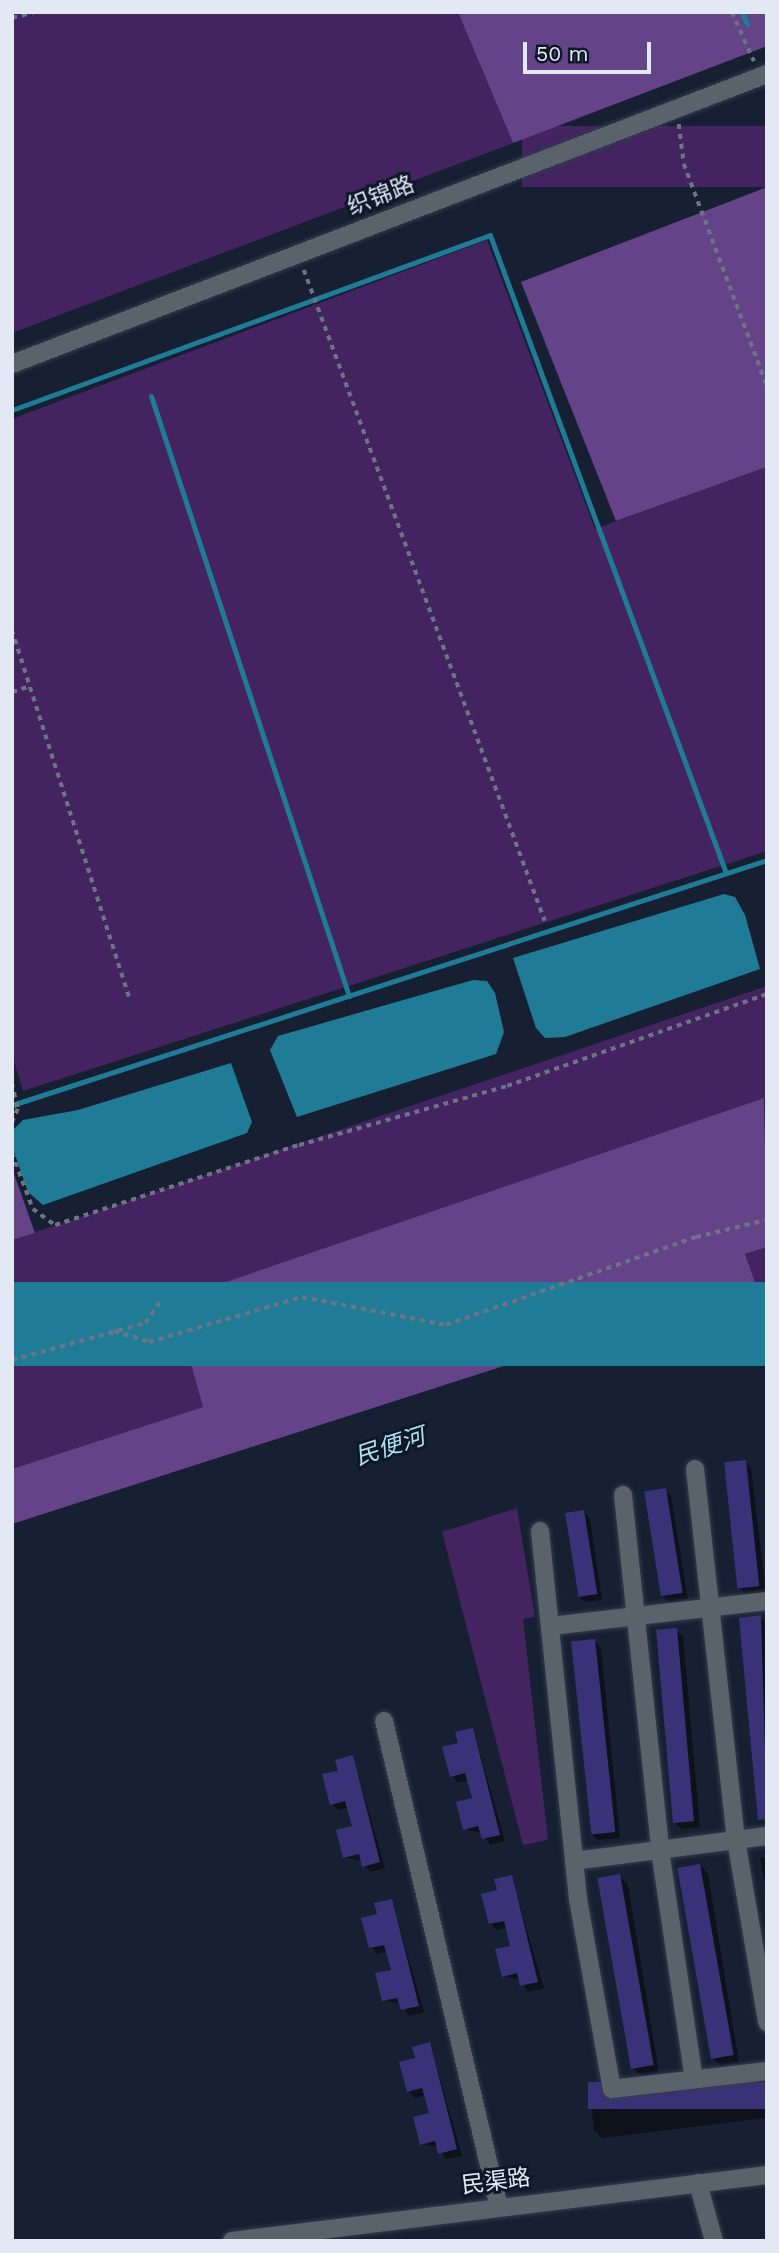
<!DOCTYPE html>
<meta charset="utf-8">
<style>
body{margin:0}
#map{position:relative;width:779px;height:2253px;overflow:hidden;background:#172032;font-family:"Work Sans","Noto Sans SC",sans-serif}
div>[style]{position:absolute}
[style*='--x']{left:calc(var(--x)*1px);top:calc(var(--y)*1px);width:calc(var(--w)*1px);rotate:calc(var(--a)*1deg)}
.green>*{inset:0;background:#432461;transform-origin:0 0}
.forest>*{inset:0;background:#654389}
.water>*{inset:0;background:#207b96;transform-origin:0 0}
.shadow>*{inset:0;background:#0007}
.stream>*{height:5px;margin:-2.5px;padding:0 2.5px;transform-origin:2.5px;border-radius:2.5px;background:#207b96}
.building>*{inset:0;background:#3a3278;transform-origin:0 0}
.path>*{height:3.5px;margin-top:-1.75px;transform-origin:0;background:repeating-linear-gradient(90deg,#6d7585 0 5px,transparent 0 10px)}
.roads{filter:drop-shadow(0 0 2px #333c4d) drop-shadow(0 0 2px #333c4d)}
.minor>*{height:18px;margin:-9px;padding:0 9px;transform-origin:9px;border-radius:9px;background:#5a636b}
span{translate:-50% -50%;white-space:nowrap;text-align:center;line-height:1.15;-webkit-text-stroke:6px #0e1728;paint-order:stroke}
.street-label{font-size:23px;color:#e2e9f5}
.water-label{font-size:24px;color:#aee0f3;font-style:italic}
.frame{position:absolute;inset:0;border:14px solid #e2e9f5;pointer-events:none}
.scale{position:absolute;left:523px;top:42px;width:128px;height:32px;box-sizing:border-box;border:4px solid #e2e9f5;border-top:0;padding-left:9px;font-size:21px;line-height:24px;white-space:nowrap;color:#e2e9f5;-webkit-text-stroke:5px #0e1728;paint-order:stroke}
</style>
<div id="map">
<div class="green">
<div style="clip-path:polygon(12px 12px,458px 12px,513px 143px,12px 333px)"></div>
<div style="left:767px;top:126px;width:61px;height:245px;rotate:90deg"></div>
<div style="clip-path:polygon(487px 240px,595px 529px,767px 467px,767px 851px,23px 1091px,12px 1054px,12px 419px)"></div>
<div style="clip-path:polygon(767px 986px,767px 1105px,764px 1098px,174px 1300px,203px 1407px,12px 1469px,12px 1240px)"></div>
<div style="clip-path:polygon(767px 1247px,767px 1282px,756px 1285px,745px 1254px)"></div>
<div style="clip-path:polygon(517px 1508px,535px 1617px,523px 1619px,548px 1840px,523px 1845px,442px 1532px)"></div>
</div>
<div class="forest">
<div style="clip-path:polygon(458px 12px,767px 12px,767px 46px,513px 143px)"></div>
<div style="clip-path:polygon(767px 187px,767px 467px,616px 521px,521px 282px)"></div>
<div style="clip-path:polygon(764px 1098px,767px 1247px,745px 1254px,756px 1285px,12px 1524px,12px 1469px,203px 1407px,173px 1300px)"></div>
<div style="clip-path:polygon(12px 1168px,35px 1233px,12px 1240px)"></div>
</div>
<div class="water">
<div style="clip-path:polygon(724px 894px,735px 897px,745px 915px,760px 969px,565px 1037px,545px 1038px,536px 1028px,513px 958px)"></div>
<div style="clip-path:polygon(473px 980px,487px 981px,495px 993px,504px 1032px,496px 1054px,297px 1117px,270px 1050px,278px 1036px)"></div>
<div style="clip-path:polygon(231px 1063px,252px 1122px,247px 1133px,43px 1205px,28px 1192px,13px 1149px,13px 1130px,23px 1120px,78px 1110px)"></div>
<div style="left:767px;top:1282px;width:84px;height:797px;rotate:90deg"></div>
</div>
<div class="shadow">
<div style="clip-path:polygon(745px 1462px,751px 1468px,766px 1592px,746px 1594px,740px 1588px)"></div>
<div style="clip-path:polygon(665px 1490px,671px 1496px,688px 1599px,669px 1602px,662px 1596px)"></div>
<div style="clip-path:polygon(584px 1512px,590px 1519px,602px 1600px,585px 1602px,578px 1596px)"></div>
<div style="clip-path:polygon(760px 1617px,767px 1625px,767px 1817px)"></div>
<div style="clip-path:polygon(676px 1630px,683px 1636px,700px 1827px,682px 1829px,675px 1823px)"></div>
<div style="clip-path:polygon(595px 1641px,601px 1648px,620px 1838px,598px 1840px,591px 1834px)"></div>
<div style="clip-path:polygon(473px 1729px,505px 1841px,490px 1845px,482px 1833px,465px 1829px,474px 1800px,469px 1780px,458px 1783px,452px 1776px,460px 1744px)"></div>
<div style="clip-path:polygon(353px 1757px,385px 1868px,370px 1872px,362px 1861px,345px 1857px,354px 1827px,349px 1808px,338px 1810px,332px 1804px,340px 1772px)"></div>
<div style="clip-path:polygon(767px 1857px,767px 1894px,760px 1858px)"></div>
<div style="clip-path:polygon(700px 1865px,708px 1874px,739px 2063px,721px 2065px,712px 2057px)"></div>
<div style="clip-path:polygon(619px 1876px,628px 1885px,659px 2073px,641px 2076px,632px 2067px)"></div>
<div style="clip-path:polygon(511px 1877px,544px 1988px,528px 1992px,521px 1980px,503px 1976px,513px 1947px,508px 1927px,497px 1930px,490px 1923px,499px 1891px)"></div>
<div style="clip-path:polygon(392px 1901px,424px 2012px,409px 2016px,401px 2004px,384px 2000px,393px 1971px,388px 1951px,377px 1954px,371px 1947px,379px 1915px)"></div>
<div style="clip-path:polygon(430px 2044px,462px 2156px,446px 2159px,439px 2148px,422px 2144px,431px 2115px,426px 2095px,415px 2098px,408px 2091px,417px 2059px)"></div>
<div style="clip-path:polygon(767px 2082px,767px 2118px,602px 2138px,594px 2130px,591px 2104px)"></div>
</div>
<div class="stream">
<div style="--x:742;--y:12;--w:13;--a:67"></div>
<div style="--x:151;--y:396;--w:632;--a:71.74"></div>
<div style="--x:12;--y:410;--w:509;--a:-20.11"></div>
<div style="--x:490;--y:235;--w:680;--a:69.7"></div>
<div style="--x:12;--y:1105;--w:794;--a:-17.98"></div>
</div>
<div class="building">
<div style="left:746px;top:1460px;width:127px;height:22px;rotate:84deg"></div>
<div style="left:666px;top:1488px;width:106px;height:22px;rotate:81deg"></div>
<div style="left:584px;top:1510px;width:85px;height:19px;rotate:81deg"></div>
<div style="clip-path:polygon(761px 1615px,767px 1819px,758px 1820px,739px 1618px)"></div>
<div style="left:677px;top:1628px;width:194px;height:21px;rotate:85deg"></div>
<div style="left:595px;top:1639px;width:194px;height:24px;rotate:84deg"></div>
<div style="clip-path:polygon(473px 1728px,500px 1835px,482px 1839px,478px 1826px,463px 1830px,456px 1802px,472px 1798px,465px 1773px,450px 1777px,442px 1747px,458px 1743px,455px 1732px)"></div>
<div style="clip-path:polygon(353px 1755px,380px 1862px,362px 1867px,359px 1854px,343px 1858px,336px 1830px,352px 1826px,345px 1801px,330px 1805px,322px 1774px,338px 1771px,335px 1760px)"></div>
<div style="left:700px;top:1864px;width:194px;height:23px;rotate:80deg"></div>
<div style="left:620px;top:1874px;width:194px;height:23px;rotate:80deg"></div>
<div style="clip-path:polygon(512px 1875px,538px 1982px,520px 1986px,517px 1973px,502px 1977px,495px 1949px,510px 1946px,504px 1921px,489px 1924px,481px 1894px,497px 1890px,494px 1879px)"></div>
<div style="clip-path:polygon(392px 1899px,419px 2006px,401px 2010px,397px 1998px,382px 2001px,375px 1973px,391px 1970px,384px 1945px,369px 1948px,361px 1918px,377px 1914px,374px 1903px)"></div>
<div style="clip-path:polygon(430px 2042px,457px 2149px,438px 2154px,435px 2141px,420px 2145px,413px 2117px,429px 2113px,422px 2088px,407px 2092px,399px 2062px,415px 2058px,412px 2047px)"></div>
<div style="left:767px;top:2082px;width:27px;height:179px;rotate:90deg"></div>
</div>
<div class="path">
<div style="--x:732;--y:12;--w:54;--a:65.8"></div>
<div style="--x:12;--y:18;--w:24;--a:-15"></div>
<div style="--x:679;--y:124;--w:40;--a:82.9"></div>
<div style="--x:684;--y:164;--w:237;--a:69.5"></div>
<div style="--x:304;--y:270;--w:694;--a:69.69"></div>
<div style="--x:12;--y:630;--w:387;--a:72.3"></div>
<div style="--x:12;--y:692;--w:19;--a:-18"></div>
<div style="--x:12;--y:1083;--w:27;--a:77"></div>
<div style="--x:18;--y:1109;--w:15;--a:113"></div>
<div style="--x:12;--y:1153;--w:60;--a:69.4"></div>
<div style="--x:33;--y:1209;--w:27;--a:36"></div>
<div style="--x:55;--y:1225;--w:257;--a:-18.2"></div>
<div style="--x:299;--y:1145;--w:216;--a:-15.8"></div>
<div style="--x:507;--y:1086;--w:276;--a:-19.5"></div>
<div style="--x:114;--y:1331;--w:37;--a:17"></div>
<div style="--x:149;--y:1342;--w:159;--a:-16.4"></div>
<div style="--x:302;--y:1297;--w:147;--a:11"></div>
<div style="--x:446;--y:1325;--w:265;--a:-19.4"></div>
<div style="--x:696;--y:1237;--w:73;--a:-13.5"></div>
<div style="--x:12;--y:1360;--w:138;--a:-15.5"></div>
<div style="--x:145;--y:1323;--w:29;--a:-55"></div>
</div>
<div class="roads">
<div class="minor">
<div style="--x:12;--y:364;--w:809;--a:-21.01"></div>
<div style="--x:695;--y:1469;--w:373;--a:83.7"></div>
<div style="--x:736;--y:1840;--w:185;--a:80.3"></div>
<div style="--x:623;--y:1495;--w:357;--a:84"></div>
<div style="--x:660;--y:1850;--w:232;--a:81.6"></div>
<div style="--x:540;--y:1531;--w:370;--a:84.1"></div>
<div style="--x:578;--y:1899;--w:193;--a:79.9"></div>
<div style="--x:612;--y:2089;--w:156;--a:-6.6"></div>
<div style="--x:551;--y:1626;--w:217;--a:-6.6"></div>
<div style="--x:384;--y:1721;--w:499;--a:76.7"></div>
<div style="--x:574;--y:1861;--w:195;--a:-7.4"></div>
<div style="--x:698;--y:2183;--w:60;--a:74.6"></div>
<div style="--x:232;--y:2241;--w:539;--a:-7.03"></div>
</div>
</div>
<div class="street-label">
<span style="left:381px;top:196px;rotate:-21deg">织锦路</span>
<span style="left:496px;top:2182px;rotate:-7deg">民渠路</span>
</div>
<div class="water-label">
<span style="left:390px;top:1447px;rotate:-18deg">民便河</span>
</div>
<div class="frame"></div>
<div class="scale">50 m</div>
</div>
